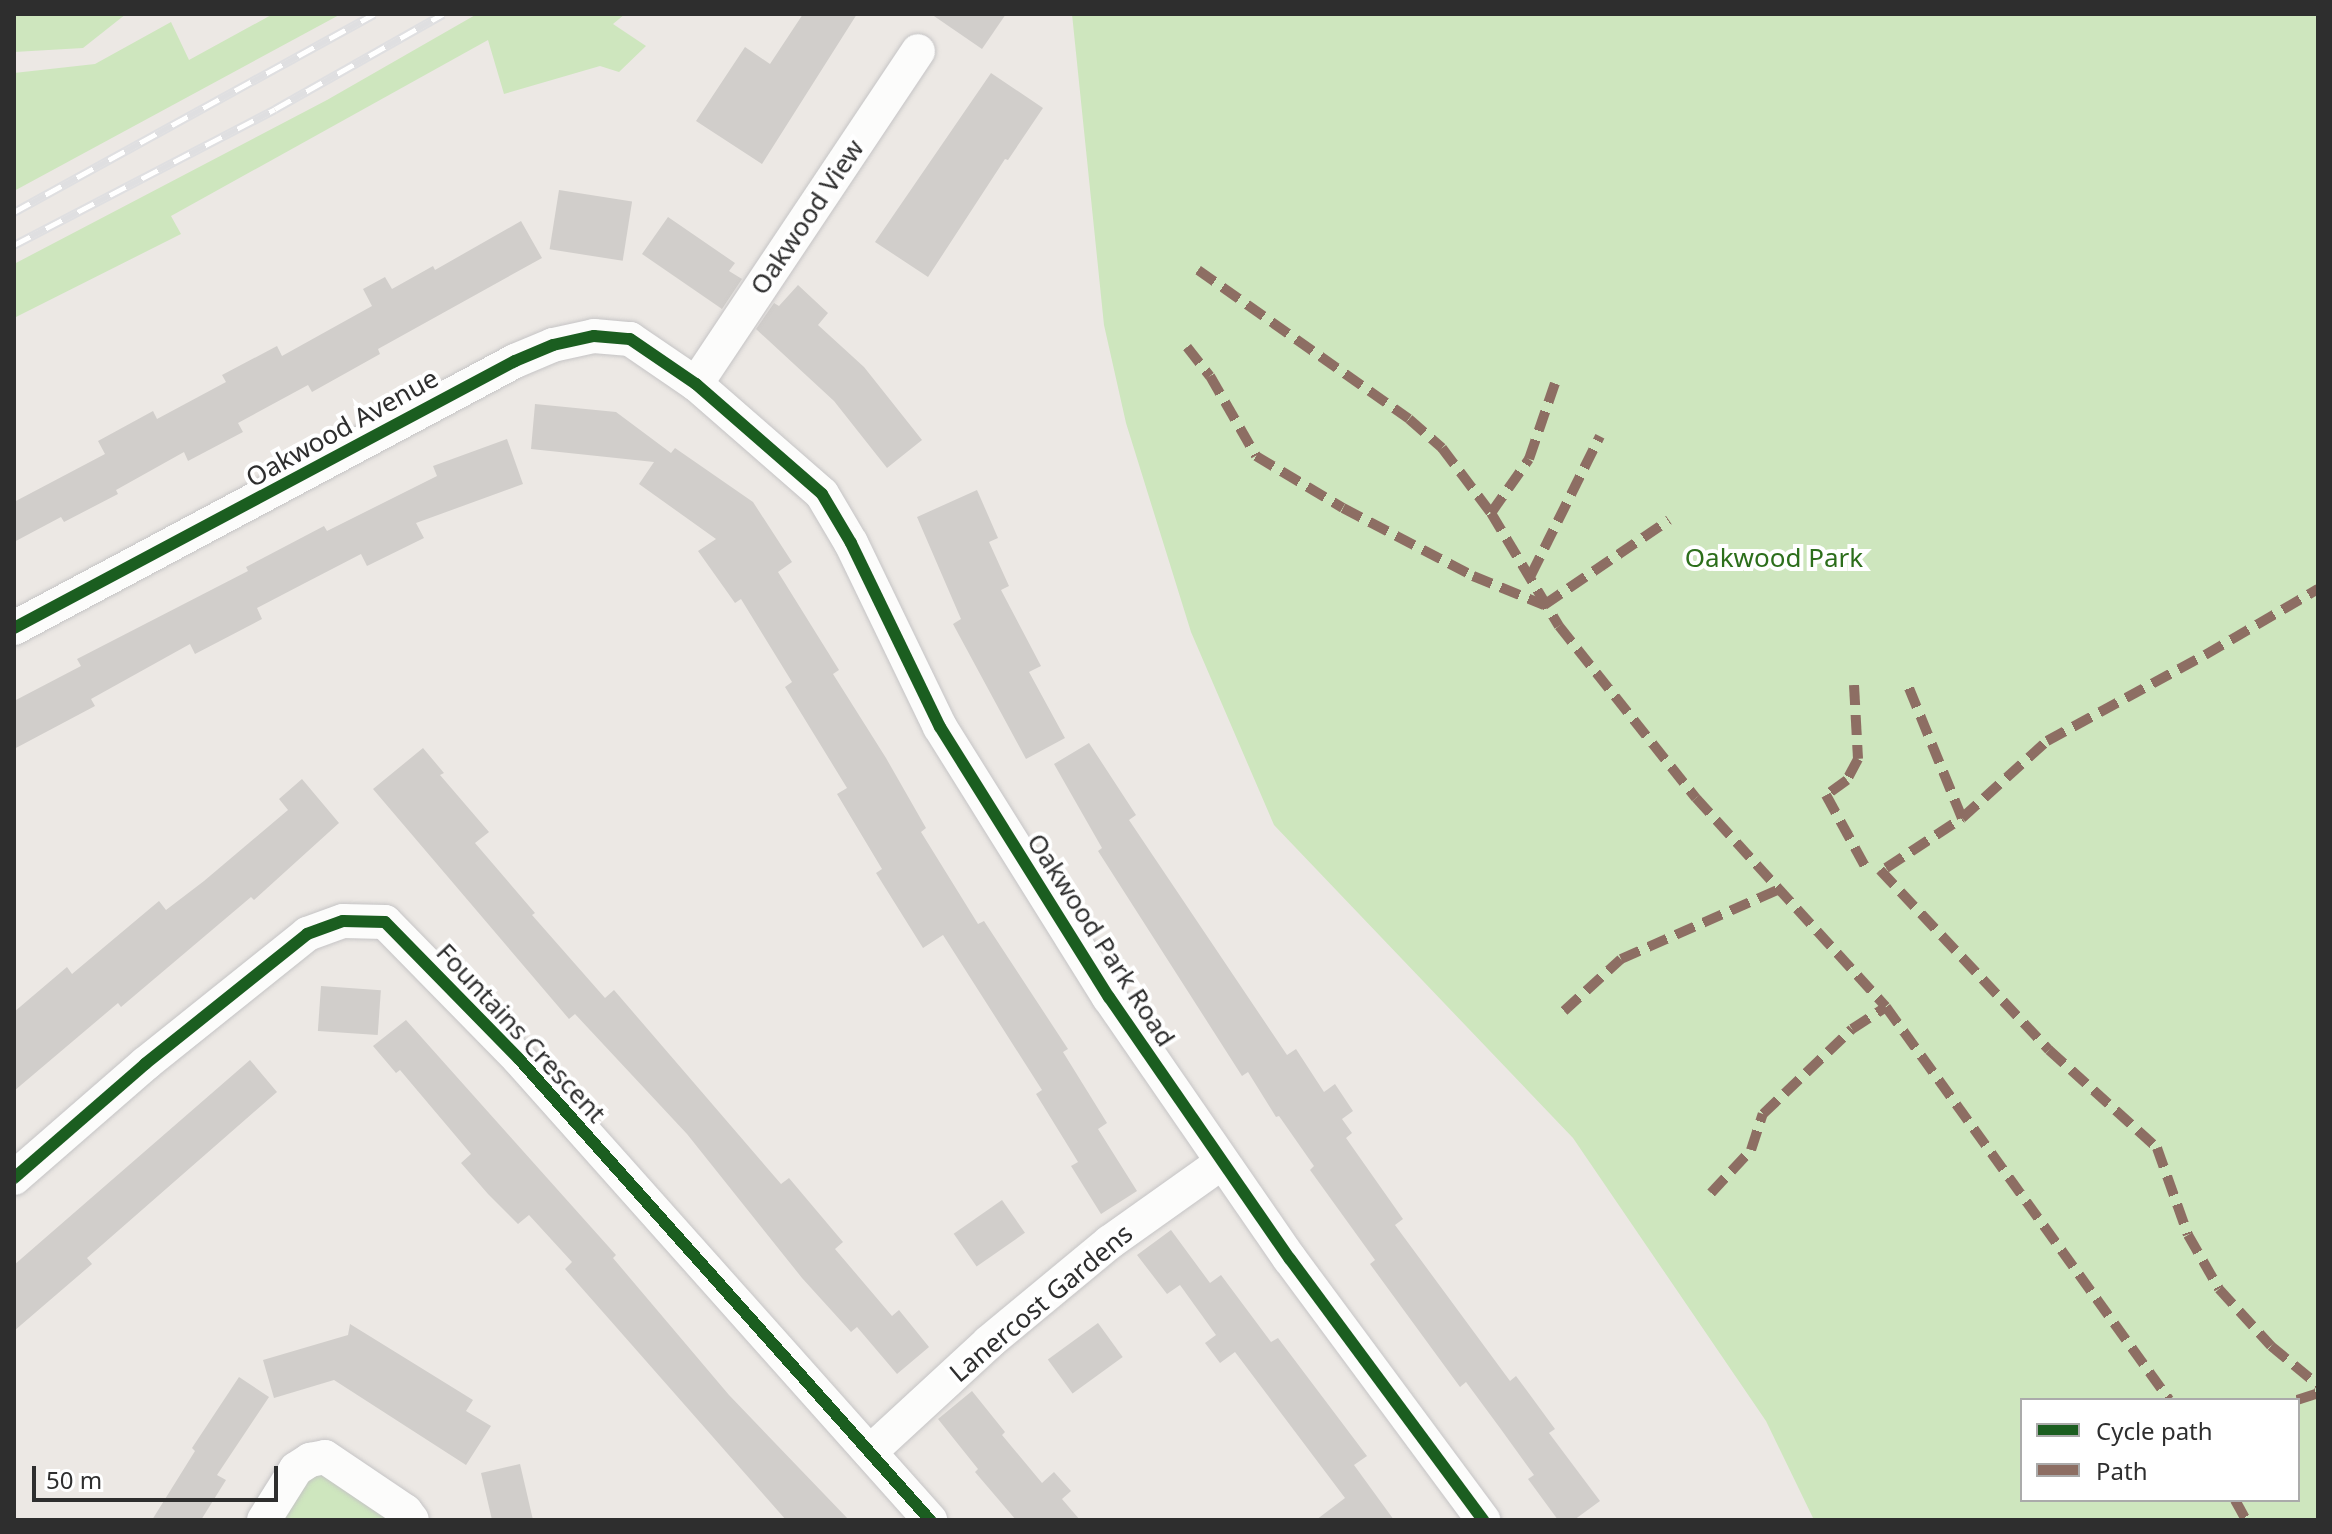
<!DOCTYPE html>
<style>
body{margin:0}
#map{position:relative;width:2332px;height:1534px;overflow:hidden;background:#ece8e4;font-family:"Noto Sans",sans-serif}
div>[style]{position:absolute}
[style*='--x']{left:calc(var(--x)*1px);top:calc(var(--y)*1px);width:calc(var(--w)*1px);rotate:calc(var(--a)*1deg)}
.green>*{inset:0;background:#cee6be}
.building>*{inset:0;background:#d1cecb;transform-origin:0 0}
.roads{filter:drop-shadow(0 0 2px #c5c4c5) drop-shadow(0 0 2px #c5c4c5)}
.minor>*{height:34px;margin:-17px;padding:0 17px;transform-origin:17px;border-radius:17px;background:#fcfcfb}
.rail>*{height:9px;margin-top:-4.5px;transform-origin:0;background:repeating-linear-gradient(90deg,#fff 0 18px,#dfdfe1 0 36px);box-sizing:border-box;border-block:2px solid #dfdfe1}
.quiet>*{height:10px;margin-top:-5px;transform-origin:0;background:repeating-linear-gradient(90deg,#8d6e63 0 20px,transparent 0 30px)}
.cycleway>*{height:12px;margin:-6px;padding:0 6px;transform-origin:6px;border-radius:6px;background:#1b5e20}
span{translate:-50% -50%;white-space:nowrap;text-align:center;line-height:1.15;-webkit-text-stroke:8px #fff;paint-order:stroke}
.street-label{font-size:26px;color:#2e2e2e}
.park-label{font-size:26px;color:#2c6e1b}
.frame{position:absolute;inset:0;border:16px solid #2e2e2e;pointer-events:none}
.legend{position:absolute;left:2020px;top:1398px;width:280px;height:104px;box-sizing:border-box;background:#fff;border:2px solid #ababab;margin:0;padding:10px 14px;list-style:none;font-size:24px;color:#2e2e2e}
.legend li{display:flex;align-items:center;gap:16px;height:40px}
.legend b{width:40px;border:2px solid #ababab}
.scale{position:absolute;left:32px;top:1466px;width:246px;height:36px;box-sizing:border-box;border:4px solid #2e2e2e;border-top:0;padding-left:10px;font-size:24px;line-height:28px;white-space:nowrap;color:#2e2e2e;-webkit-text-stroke:6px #fff;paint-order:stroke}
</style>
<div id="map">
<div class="green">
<div style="clip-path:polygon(14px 14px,126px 14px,83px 48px,14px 52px)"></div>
<div style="clip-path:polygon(273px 14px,341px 14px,14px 191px,14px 73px,95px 64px,171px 22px,189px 60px)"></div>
<div style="clip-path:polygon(477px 14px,625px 14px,613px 24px,646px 46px,619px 72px,600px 66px,504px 94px,488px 40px,171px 216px,181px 234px,14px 318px,14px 264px,327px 100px)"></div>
<div style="clip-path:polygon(evenodd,1072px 14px,2318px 14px,2318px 1520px,1814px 1520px,1766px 1421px,1573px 1138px,1274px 825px,1191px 632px,1126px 423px,1104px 325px,1072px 14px,2022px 1400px,2298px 1400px,2298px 1500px,2022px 1500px,2022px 1400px)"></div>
<div style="clip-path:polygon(327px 1472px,397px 1520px,278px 1520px,303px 1479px)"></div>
</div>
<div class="building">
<div style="clip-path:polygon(803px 14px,857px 14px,762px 164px,696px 121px,745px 47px,770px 64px)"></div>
<div style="clip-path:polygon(931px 14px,1006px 14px,982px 49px)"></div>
<div style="clip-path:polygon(991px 73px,1043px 108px,1008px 160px,1005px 159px,928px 277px,875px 242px)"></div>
<div style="left:559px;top:190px;width:74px;height:60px;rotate:9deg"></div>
<div style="clip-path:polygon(668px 217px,735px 263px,729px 271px,742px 279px,722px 309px,642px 254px)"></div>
<div style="clip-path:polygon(521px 221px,542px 258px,378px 349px,380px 354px,312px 392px,308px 385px,238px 423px,243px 432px,188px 461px,184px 452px,116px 490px,118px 494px,64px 522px,61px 517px,14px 542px,14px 502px,105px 454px,98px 441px,153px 411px,157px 419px,226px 382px,222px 375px,277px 346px,282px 356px,372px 306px,363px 289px,385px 277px,392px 289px,433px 266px,435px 270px)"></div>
<div style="clip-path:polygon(798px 285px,828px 313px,818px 325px,864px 367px,922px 440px,887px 468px,834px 401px,756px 329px,774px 303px,779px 306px)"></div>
<div style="clip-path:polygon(535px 404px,616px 412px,671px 453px,675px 448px,753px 502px,792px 562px,778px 572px,839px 670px,833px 674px,886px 758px,926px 828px,921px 832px,978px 924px,984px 921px,1068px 1049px,1063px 1052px,1107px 1123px,1098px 1129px,1137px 1191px,1101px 1214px,1071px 1166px,1078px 1162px,1036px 1094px,1042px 1090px,943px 935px,923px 948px,876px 873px,882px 869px,837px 794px,847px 788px,785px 687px,792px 682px,741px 599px,735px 603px,698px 551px,716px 539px,639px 484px,654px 462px,531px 449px)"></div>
<div style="clip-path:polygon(507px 439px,523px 484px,416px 523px,424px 538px,367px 566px,361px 554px,305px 583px,257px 608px,262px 619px,195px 654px,190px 644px,91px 699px,95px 706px,14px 749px,14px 701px,81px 666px,77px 659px,248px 571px,246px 567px,324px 526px,327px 531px,437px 476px,433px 466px)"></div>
<div style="clip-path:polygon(977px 490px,998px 538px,989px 542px,1009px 586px,1001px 590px,1041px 666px,1029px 672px,1065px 738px,1026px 759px,953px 624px,961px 619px,917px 517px)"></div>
<div style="clip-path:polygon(1089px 743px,1136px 815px,1129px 820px,1287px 1055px,1296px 1049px,1324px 1092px,1335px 1084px,1353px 1111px,1342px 1119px,1352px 1133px,1346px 1138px,1403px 1219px,1395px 1225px,1510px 1381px,1516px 1376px,1555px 1429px,1549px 1433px,1600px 1501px,1574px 1520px,1558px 1520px,1528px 1479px,1534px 1475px,1500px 1428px,1466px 1382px,1460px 1387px,1370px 1264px,1375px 1260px,1310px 1170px,1314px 1166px,1279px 1116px,1276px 1117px,1248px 1072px,1242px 1076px,1098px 851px,1102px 848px,1054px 764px)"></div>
<div style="clip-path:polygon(423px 748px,444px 773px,440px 775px,489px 832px,475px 843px,535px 913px,532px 915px,605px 998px,614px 990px,781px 1184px,789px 1178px,843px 1242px,835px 1249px,892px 1316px,899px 1310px,929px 1347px,897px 1374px,857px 1327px,851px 1332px,802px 1278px,687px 1134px,575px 1014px,569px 1019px,373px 789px)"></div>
<div style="clip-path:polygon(302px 779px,339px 823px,254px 900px,251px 897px,121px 1007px,118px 1003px,14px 1091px,14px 1012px,67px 967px,72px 974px,159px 901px,166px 910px,204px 881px,288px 810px,279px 799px)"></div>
<div style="left:321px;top:986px;width:60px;height:45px;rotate:4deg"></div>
<div style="clip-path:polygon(406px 1020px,616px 1255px,613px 1258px,729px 1395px,849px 1520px,786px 1520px,565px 1269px,572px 1262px,529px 1215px,518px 1224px,488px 1194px,461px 1163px,471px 1154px,400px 1070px,396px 1073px,373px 1046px)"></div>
<div style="clip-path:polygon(250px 1060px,277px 1092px,87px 1258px,92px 1264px,14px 1331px,14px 1265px)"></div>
<div style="left:1002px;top:1200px;width:40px;height:59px;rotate:55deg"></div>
<div style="clip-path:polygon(1171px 1230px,1210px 1283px,1221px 1275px,1271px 1342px,1278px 1338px,1367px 1456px,1354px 1465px,1394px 1520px,1316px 1520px,1345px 1498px,1235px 1352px,1220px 1363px,1205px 1343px,1216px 1335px,1180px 1285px,1167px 1294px,1137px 1255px)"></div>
<div style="left:1098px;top:1323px;width:42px;height:62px;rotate:54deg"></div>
<div style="clip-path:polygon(350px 1324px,473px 1400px,466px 1411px,491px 1426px,466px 1465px,334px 1380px,274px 1398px,263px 1360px,348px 1335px)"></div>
<div style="clip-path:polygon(239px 1377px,269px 1397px,217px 1475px,226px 1480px,201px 1520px,152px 1520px,195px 1451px,192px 1448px)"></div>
<div style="clip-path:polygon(972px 1391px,1005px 1432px,1002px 1435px,1042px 1483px,1054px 1472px,1071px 1491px,1062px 1499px,1080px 1520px,1016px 1520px,975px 1472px,978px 1469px,938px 1419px)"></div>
<div style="clip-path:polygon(520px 1464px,533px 1520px,492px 1520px,481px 1473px)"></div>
</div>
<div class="roads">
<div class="minor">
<div style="--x:696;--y:384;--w:400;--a:-56.3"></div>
<div style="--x:14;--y:628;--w:568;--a:-28.05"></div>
<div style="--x:515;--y:361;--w:41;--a:-22.8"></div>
<div style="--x:553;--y:345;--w:42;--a:-12.4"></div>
<div style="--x:594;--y:336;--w:36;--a:5"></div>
<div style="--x:630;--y:339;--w:80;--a:34.3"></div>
<div style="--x:696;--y:384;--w:167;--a:41.1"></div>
<div style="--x:822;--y:494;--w:57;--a:59.4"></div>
<div style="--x:851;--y:543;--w:204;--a:64.2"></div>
<div style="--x:940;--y:727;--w:319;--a:58"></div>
<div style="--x:1109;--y:997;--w:318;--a:55.4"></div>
<div style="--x:1290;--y:1259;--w:325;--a:53.5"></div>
<div style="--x:14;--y:1178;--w:174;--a:-41"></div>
<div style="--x:145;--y:1064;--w:208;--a:-38.7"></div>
<div style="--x:307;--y:934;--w:38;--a:-20"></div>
<div style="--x:343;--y:921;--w:42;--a:1.4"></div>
<div style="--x:385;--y:922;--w:192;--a:45.6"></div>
<div style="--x:519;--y:1059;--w:618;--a:48.28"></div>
<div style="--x:870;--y:1452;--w:162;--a:-42.7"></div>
<div style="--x:989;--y:1342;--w:157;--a:-39.6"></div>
<div style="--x:1110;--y:1242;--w:136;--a:-35.4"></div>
<div style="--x:264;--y:1520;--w:60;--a:-57.9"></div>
<div style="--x:296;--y:1469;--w:17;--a:-33"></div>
<div style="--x:310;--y:1460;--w:15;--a:-11"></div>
<div style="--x:325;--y:1457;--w:97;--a:34"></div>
<div style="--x:405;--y:1511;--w:11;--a:52"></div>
</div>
</div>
<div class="rail">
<div style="--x:14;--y:212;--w:411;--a:-28.8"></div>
<div style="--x:14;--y:245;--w:294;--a:-27.5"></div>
<div style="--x:275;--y:109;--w:193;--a:-29.5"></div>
</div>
<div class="quiet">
<div style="--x:1198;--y:270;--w:258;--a:35.2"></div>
<div style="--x:1409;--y:419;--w:44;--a:41.3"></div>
<div style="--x:1442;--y:448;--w:81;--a:53"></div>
<div style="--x:1491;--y:513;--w:132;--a:59"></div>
<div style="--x:1559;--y:626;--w:220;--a:51.5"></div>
<div style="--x:1696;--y:798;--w:282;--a:47.7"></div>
<div style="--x:1886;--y:1007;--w:484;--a:54.2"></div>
<div style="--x:1187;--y:347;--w:37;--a:52"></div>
<div style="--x:1210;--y:376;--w:92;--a:60.1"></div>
<div style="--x:1256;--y:456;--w:101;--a:30.9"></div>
<div style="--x:1343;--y:508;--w:147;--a:27.6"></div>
<div style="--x:1473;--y:576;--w:77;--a:22.2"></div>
<div style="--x:1544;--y:605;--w:151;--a:-34.2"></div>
<div style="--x:1491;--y:513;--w:66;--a:-54.9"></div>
<div style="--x:1529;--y:459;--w:80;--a:-71.1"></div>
<div style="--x:1531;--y:575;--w:155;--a:-63.6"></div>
<div style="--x:1854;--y:685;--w:74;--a:86.9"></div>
<div style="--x:1858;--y:759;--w:24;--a:118"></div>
<div style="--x:1847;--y:780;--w:26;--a:144"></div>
<div style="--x:1826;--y:795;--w:85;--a:61.3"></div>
<div style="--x:1962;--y:818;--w:115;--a:-42.2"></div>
<div style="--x:2047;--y:741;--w:180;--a:-28.6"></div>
<div style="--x:2205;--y:655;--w:131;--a:-30.3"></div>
<div style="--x:1886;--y:868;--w:91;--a:-33.3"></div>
<div style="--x:1962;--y:818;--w:143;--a:-112.2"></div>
<div style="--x:1880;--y:870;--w:247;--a:46.8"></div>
<div style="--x:2049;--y:1050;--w:146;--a:42.2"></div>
<div style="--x:2157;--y:1148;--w:92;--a:70.4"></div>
<div style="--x:2188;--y:1235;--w:62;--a:60.1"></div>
<div style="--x:2219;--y:1289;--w:77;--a:47.6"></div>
<div style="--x:2271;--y:1346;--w:61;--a:39.7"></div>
<div style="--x:1564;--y:1011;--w:77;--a:-42.4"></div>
<div style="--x:1621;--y:959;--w:174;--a:-23.8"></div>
<div style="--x:1711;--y:1193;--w:59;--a:-47.1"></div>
<div style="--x:1751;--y:1150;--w:38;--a:-72"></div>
<div style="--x:1763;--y:1114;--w:123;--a:-43.7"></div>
<div style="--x:1852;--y:1029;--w:40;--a:-32.9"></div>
<div style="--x:2297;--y:1400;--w:22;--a:-18"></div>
<div style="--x:2235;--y:1500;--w:23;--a:61"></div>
</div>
<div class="cycleway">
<div style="--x:14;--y:628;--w:568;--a:-28.05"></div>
<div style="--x:515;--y:361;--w:41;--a:-22.8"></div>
<div style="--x:553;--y:345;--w:42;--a:-12.4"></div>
<div style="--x:594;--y:336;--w:36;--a:5"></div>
<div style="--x:630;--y:339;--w:80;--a:34.3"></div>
<div style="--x:696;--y:384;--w:167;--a:41.1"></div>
<div style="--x:822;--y:494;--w:57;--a:59.4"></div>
<div style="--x:851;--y:543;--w:204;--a:64.2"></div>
<div style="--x:940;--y:727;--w:319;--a:58"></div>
<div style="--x:1109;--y:997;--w:318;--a:55.4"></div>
<div style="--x:1290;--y:1259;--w:325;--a:53.5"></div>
<div style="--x:14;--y:1178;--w:174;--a:-41"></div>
<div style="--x:145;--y:1064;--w:208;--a:-38.7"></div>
<div style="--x:307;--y:934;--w:38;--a:-20"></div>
<div style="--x:343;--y:921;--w:42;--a:1.4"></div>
<div style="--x:385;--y:922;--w:192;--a:45.6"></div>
<div style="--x:519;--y:1059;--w:618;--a:48.28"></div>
</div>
<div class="street-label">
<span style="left:807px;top:217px;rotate:-56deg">Oakwood View</span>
<span style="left:342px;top:428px;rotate:-29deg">Oakwood Avenue</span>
<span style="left:1101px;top:940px;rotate:57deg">Oakwood Park Road</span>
<span style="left:521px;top:1033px;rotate:47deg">Fountains Crescent</span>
<span style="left:1041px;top:1303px;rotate:-40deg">Lanercost Gardens</span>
</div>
<div class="park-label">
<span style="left:1774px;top:558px">Oakwood Park</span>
</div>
<div class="frame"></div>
<ul class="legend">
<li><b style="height:10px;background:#1b5e20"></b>Cycle path</li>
<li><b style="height:10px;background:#8d6e63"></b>Path</li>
</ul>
<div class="scale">50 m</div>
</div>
